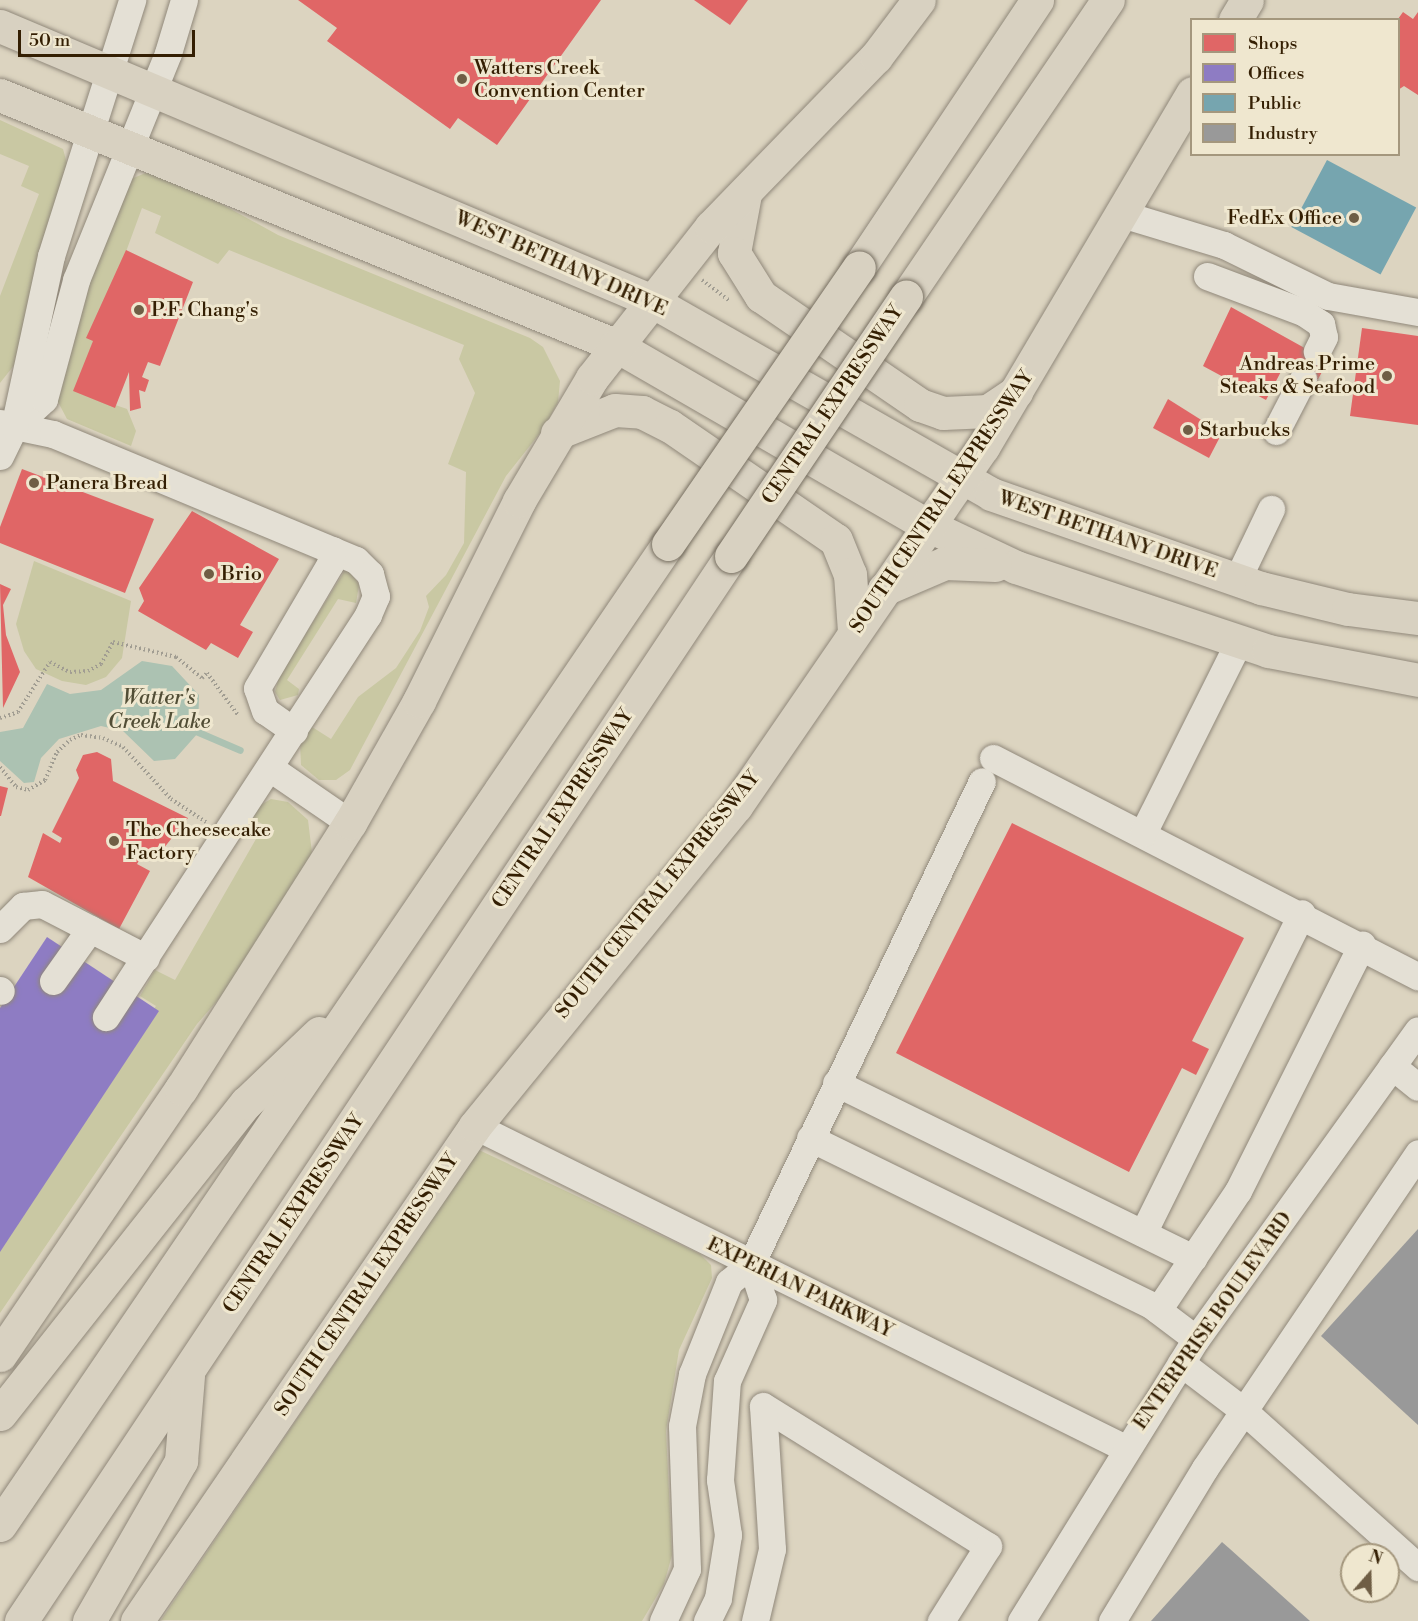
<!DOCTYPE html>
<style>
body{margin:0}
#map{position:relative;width:1418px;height:1621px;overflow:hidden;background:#dcd4c0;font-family:"Libre Bodoni",serif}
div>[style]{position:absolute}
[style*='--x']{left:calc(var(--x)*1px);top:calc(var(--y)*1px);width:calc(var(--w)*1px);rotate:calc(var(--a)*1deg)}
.green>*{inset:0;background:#c9c8a3}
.water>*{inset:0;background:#acc2b2}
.shops>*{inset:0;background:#e06666}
.offices>*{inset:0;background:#8e7cc3}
.public>*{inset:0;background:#76a5af;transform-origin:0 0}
.industry>*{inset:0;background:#999}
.stream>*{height:7px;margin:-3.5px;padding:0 3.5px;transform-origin:3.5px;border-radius:3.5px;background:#acc2b2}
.path>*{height:4px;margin-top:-2px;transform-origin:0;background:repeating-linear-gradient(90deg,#a19d92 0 1.5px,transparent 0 4.5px)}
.roads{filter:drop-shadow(0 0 2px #90887a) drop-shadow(0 0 2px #90887a)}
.minor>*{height:27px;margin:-13.5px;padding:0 13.5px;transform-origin:13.5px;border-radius:13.5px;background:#e4e0d5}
.major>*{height:33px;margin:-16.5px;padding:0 16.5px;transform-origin:16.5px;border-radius:16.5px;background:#d8d1c1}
.highway>*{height:33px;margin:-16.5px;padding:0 16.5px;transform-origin:16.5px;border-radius:16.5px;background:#d8d1c1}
.bridges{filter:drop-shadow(0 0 2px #776f61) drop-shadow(0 0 2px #776f61)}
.highway-bridge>*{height:33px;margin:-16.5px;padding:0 16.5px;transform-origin:16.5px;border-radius:16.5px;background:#d8d1c1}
.dots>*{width:16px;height:16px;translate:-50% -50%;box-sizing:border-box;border:3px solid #efe7cf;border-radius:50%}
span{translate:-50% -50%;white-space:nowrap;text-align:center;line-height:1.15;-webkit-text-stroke:6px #efe7cf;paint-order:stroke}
.poi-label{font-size:20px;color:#341f03}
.left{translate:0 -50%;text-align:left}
.right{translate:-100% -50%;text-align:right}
.street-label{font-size:20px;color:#341f03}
.water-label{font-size:21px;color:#524e36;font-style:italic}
.legend{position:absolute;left:1190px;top:18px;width:210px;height:138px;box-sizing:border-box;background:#efe7cf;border:2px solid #a4977d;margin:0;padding:8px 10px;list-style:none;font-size:18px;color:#341f03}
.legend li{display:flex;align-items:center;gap:12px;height:30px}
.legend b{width:30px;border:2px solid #a4977d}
.north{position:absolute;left:1340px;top:1543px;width:60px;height:60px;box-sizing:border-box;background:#efe7cf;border:2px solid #a4977d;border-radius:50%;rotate:20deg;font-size:16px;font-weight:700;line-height:24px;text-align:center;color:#341f03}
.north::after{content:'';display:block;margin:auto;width:21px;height:27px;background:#6f5e45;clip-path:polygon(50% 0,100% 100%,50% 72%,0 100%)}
.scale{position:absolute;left:18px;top:30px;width:177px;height:27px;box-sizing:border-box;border:3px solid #341f03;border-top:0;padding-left:8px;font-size:18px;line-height:21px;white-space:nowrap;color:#341f03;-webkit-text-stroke:4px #efe7cf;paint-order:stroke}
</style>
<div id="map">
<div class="green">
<div style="clip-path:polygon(0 120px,63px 149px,69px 171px,15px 364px,0 383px,0 296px,39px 194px,21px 186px,29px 166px,0 154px)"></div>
<div style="clip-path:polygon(148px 172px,196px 190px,278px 235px,530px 338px,543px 347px,560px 381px,558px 402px,544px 428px,506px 476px,350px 770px,336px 780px,319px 780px,301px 765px,300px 742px,309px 725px,331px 739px,358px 697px,396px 668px,420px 631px,429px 607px,426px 596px,446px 575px,464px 543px,466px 472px,448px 464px,475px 393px,459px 359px,464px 345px,229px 250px,218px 264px,155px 233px,161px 216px,142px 208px,75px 391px,127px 409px,136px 431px,131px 446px,67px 419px,57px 400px,79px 298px,131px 179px)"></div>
<div style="clip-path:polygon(34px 561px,131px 601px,122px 658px,106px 677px,86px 685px,62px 681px,36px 669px,24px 651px,16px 624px)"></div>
<div style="clip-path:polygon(347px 567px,359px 585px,356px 603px,338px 599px,287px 680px,299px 689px,298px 695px,280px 700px,275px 692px,279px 677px)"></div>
<div style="clip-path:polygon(271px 799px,288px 802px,308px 820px,312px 853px,237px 978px,197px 1024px,0 1313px,0 1240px,156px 1006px,140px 996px,155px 970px,175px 980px,264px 825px,245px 814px)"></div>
<div style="clip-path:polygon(479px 1150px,700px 1254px,711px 1265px,712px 1278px,679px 1350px,666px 1431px,672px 1555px,664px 1584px,642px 1621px,161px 1620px)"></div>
</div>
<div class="water">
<div style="clip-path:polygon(142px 661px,172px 666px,199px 695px,198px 733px,175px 759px,154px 761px,123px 731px,101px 726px,59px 739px,41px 758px,34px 782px,24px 783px,0 761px,0 732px,23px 728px,47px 684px,70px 694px,101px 690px)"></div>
</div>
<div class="shops">
<div style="clip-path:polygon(298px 0,601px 0,497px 145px,458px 118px,450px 129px,327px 41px,337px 28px)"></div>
<div style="clip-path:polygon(694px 0,748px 0,730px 25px)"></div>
<div style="clip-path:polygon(1403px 12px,1413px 19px,1418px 12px,1418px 95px,1404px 86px,1398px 90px,1398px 19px)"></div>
<div style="clip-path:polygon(126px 250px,193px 282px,160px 366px,148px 362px,142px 377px,149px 380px,145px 392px,139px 390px,141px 408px,130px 411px,129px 372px,115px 408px,73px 391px,93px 341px,86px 338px)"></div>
<div style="clip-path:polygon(1231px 307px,1328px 361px,1317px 381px,1285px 364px,1266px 400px,1203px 366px)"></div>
<div style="clip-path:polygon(1362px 328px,1418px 336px,1418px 425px,1350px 416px)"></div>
<div style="clip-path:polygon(1168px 399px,1222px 433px,1209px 458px,1153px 428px)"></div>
<div style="clip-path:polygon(22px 469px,154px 519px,125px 593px,0 543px,0 527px)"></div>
<div style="clip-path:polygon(192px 511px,279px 559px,240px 625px,253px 632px,238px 658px,211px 643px,206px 650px,138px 611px,144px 601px,139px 588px)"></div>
<div style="clip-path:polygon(0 584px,11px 589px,3px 605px,6px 635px,20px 672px,3px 708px)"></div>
<div style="clip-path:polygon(97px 752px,111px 759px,113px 781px,188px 818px,159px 854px,143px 854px,137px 864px,150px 871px,119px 929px,28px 877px,43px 833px,60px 843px,62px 838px,52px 832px,79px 778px,76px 770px,83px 755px)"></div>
<div style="clip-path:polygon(0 786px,8px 788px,1px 816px,0 816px)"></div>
<div style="clip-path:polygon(1012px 823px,1244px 938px,1192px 1041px,1209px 1049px,1196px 1075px,1182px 1068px,1129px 1172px,896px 1053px)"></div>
</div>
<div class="offices">
<div style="clip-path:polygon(47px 937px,159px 1011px,0 1252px,0 1008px)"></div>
</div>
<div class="public">
<div style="left:1327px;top:160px;width:101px;height:76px;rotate:28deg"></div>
</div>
<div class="industry">
<div style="clip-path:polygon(1418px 1229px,1418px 1425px,1321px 1336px)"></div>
<div style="clip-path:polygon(1222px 1542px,1230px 1549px,1310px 1621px,1151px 1621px)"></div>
</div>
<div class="stream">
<div style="--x:191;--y:729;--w:53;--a:23.2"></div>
</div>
<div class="path">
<div style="--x:702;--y:280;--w:35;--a:37"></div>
<div style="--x:0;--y:718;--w:19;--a:-18"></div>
<div style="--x:18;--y:712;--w:59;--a:-57.4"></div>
<div style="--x:50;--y:662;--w:22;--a:27"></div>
<div style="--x:70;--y:672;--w:18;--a:-3"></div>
<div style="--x:88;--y:671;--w:15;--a:-28"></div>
<div style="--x:101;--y:664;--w:25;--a:-61"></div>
<div style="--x:113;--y:642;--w:65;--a:13.4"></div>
<div style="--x:176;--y:657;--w:33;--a:39"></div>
<div style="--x:202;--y:678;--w:7;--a:-45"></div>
<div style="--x:207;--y:673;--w:52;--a:53.6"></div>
<div style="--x:0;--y:767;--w:26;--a:51"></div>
<div style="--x:16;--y:787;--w:12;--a:14"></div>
<div style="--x:28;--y:790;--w:20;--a:-30"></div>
<div style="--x:45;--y:780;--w:30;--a:-67"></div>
<div style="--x:57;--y:752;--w:18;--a:-43"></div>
<div style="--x:70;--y:740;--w:12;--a:-24"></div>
<div style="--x:81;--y:735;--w:22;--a:8"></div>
<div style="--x:103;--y:738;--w:22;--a:24"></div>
<div style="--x:123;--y:747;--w:71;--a:47.3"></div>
<div style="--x:171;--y:799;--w:42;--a:33.3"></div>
</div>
<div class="roads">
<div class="minor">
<div style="--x:1122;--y:214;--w:107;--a:16.9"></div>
<div style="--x:1224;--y:245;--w:116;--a:26.1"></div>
<div style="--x:1328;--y:296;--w:91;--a:10.1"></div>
<div style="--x:1207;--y:276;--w:103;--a:20.6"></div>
<div style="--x:1303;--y:312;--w:22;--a:34"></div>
<div style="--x:1321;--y:324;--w:13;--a:77"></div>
<div style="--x:1324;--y:337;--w:16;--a:117"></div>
<div style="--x:0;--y:423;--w:54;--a:11.7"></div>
<div style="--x:53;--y:434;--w:328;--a:22.6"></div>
<div style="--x:356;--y:560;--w:20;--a:45"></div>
<div style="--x:370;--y:574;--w:23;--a:75"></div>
<div style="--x:376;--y:596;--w:21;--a:113"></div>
<div style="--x:368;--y:615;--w:480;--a:123.1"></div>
<div style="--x:14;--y:427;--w:41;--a:-43"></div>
<div style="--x:44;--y:399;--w:123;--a:-74.9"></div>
<div style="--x:76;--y:280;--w:245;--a:-67.9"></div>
<div style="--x:168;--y:53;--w:55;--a:-73.2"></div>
<div style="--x:1276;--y:431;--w:59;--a:-62.6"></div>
<div style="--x:0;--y:456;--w:32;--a:-64"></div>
<div style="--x:14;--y:427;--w:175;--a:-77.8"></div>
<div style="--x:51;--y:256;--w:269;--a:-72.4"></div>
<div style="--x:1237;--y:580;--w:79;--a:-64.4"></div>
<div style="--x:294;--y:731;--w:35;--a:-145"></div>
<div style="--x:265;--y:711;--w:24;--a:-109"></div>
<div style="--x:257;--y:688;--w:144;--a:-59.5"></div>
<div style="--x:330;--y:564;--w:14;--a:-78"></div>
<div style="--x:993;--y:758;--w:478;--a:27.2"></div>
<div style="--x:270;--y:768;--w:97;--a:34.5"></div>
<div style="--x:1143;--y:833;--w:212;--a:-63.4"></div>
<div style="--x:0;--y:929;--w:33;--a:-45"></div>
<div style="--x:23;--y:906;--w:19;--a:-6"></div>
<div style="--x:42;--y:904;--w:117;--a:27.4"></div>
<div style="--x:53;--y:981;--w:64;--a:-54.6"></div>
<div style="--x:0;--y:990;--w:1;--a:45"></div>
<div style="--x:1392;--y:1066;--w:33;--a:39"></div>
<div style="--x:836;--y:1083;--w:398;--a:26.1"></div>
<div style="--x:475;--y:1126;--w:725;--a:26.35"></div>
<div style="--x:810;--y:1138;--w:380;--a:26.1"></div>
<div style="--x:1151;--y:1305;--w:56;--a:37.1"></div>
<div style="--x:1143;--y:1233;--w:357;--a:-63.6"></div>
<div style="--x:1158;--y:1310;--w:143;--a:-56.1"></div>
<div style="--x:1238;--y:1191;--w:276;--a:-63.3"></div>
<div style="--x:1181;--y:1363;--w:79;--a:37.3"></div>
<div style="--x:1244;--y:1411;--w:234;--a:41.9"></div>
<div style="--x:763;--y:1406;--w:265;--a:31.9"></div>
<div style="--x:988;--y:1546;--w:89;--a:122.1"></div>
<div style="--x:663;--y:1621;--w:57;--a:-65.2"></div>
<div style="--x:687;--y:1569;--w:143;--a:-92"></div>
<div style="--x:682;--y:1426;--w:53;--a:-79.1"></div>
<div style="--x:692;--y:1374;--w:99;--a:-68.1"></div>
<div style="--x:729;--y:1282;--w:28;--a:-39"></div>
<div style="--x:751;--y:1264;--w:535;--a:-64.44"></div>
<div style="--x:707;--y:1621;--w:25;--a:-64"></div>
<div style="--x:718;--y:1598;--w:64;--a:-81"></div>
<div style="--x:728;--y:1535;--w:56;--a:-98.3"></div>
<div style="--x:720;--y:1480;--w:99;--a:-86"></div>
<div style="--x:727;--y:1381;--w:89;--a:-66"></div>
<div style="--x:763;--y:1300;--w:38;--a:-108"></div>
<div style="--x:755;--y:1621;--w:74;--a:-76.7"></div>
<div style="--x:772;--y:1549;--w:143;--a:-93.6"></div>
<div style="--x:1021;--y:1621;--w:332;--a:-58.2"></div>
<div style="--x:1196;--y:1339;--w:380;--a:-54.3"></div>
<div style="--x:1112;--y:1621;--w:179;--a:-58.7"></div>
<div style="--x:1205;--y:1468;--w:380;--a:-55.9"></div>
</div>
<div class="major">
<div style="--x:1235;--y:20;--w:23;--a:-59"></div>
<div style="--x:0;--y:26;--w:705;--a:22.86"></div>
<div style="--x:650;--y:300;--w:392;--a:29.6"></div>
<div style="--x:991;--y:494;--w:286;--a:19.2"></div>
<div style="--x:1261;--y:588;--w:89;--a:13.6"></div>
<div style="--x:1348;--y:609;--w:71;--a:7.3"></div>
<div style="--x:0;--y:95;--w:664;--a:22.12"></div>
<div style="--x:615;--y:345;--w:360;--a:30"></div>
<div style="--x:927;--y:525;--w:98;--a:25.3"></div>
<div style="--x:1016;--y:567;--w:266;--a:18.4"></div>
<div style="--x:1268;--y:651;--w:153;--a:10.9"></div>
<div style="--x:745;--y:194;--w:60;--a:100.6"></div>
<div style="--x:734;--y:253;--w:51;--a:57.9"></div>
<div style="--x:761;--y:296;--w:193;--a:34.4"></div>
<div style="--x:920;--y:405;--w:24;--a:19"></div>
<div style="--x:943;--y:413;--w:45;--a:-2.5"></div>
<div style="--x:988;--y:411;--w:34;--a:-34"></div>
<div style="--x:557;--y:433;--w:62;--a:-21.6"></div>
<div style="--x:615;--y:410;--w:27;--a:4"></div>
<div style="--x:642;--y:412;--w:31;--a:27"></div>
<div style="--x:670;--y:426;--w:201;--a:34.5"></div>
<div style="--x:836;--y:540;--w:37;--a:68"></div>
<div style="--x:850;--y:574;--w:57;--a:86"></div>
<div style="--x:884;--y:589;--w:66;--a:-23.1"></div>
<div style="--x:945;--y:563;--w:50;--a:2.3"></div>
<div style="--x:0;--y:1355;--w:322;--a:-55.8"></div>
<div style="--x:181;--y:1089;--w:315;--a:-57.6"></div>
<div style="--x:350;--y:823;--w:140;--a:-60.5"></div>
<div style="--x:419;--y:701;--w:224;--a:-63.4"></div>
<div style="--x:519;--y:501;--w:143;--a:-59.3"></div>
<div style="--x:592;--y:378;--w:192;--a:-51.8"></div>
<div style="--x:711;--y:227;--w:237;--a:-45.9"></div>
<div style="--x:876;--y:57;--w:71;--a:-53"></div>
<div style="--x:137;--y:1621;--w:599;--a:-55.67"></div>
<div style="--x:475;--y:1126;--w:413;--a:-50.8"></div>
<div style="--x:736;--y:806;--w:436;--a:-55.5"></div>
<div style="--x:983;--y:447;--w:411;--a:-59.4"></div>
</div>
<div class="highway">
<div style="--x:859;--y:267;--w:321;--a:-56.3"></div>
<div style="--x:906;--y:297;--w:359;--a:-55.8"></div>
<div style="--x:0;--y:1414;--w:397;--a:-51.7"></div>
<div style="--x:246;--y:1103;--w:101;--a:-43.8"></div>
<div style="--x:0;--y:1525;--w:1187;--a:-55.75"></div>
<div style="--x:21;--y:1621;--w:1280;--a:-56.31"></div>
<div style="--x:89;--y:1621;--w:185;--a:-60.1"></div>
<div style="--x:181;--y:1461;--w:86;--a:-85.3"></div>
</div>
</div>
<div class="bridges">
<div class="highway-bridge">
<div style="--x:668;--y:544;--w:336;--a:-55.4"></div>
<div style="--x:731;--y:556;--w:313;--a:-56"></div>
</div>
</div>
<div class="dots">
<div style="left:462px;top:79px;background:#6f5e45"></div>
<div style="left:1354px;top:218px;background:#6f5e45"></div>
<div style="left:139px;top:310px;background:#6f5e45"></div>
<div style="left:1387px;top:376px;background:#6f5e45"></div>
<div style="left:1188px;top:430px;background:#6f5e45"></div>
<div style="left:34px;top:483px;background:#6f5e45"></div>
<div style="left:209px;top:574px;background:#6f5e45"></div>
<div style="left:114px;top:841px;background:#6f5e45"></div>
</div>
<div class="poi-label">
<span class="left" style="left:474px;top:80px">Watters Creek<br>Convention Center</span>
<span class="right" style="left:1342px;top:218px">FedEx Office</span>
<span class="left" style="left:151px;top:310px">P.F. Chang's</span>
<span class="right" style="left:1375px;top:376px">Andreas Prime<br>Steaks &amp; Seafood</span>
<span class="left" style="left:1200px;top:430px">Starbucks</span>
<span class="left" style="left:46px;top:483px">Panera Bread</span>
<span class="left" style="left:221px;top:574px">Brio</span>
<span class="left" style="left:126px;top:842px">The Cheesecake<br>Factory</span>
</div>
<div class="street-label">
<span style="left:561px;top:264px;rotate:24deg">WEST BETHANY DRIVE</span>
<span style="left:833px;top:405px;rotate:-56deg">CENTRAL EXPRESSWAY</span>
<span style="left:942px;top:502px;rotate:-56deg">SOUTH CENTRAL EXPRESSWAY</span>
<span style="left:1108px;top:535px;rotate:19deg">WEST BETHANY DRIVE</span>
<span style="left:563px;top:809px;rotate:-56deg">CENTRAL EXPRESSWAY</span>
<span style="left:658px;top:895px;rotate:-51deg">SOUTH CENTRAL EXPRESSWAY</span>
<span style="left:294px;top:1214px;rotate:-56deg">CENTRAL EXPRESSWAY</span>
<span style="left:367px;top:1285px;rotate:-56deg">SOUTH CENTRAL EXPRESSWAY</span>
<span style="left:800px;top:1288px;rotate:26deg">EXPERIAN PARKWAY</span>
<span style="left:1213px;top:1321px;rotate:-55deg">ENTERPRISE BOULEVARD</span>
</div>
<div class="water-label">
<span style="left:159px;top:710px">Watter's<br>Creek Lake</span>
</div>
<ul class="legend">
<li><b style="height:16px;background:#e06666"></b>Shops</li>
<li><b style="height:16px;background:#8e7cc3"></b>Offices</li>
<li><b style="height:16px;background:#76a5af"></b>Public</li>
<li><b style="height:16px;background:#999"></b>Industry</li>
</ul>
<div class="north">N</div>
<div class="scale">50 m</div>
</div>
